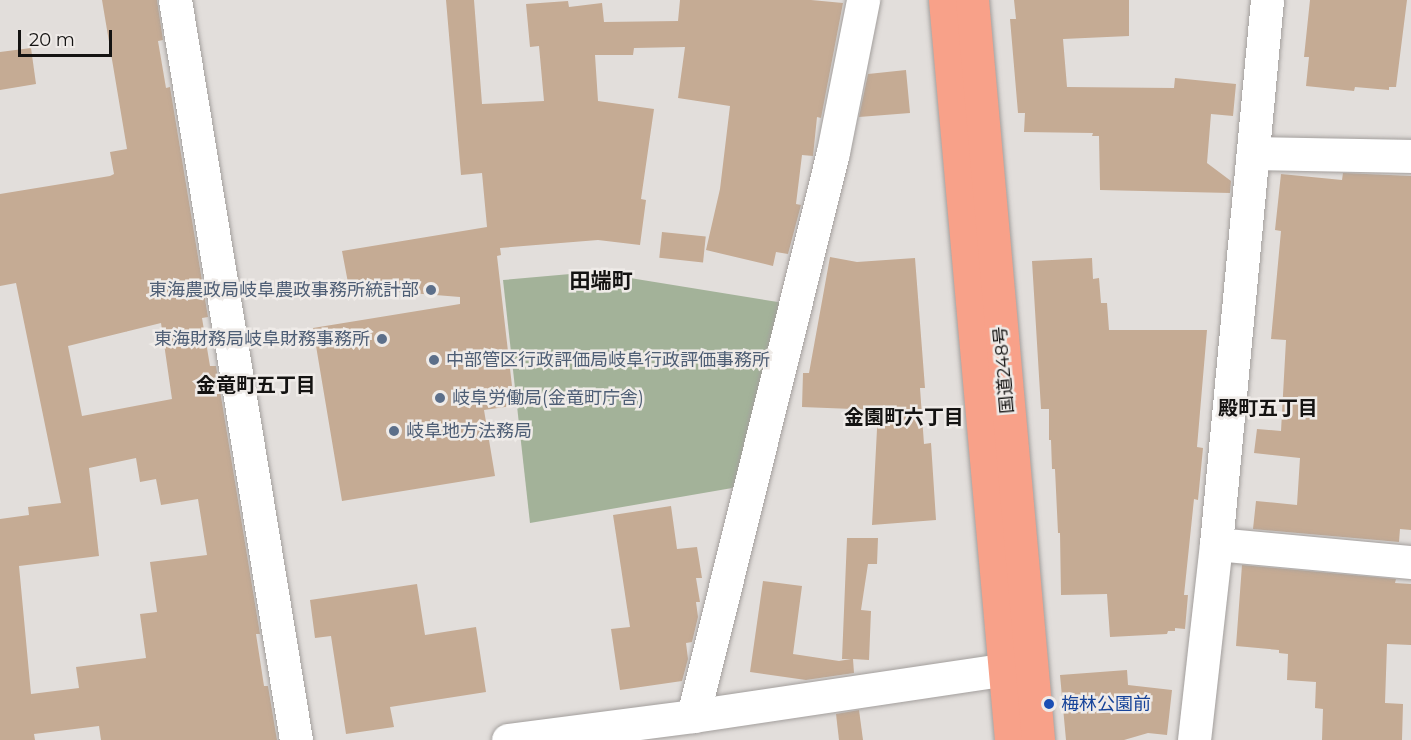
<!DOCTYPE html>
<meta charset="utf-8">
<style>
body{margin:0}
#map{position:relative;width:1411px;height:740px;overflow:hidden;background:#e2dedb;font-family:Montserrat,"Noto Sans JP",sans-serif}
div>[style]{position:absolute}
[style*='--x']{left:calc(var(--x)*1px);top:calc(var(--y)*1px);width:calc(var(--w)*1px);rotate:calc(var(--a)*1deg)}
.green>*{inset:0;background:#a3b299}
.building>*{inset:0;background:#c5ab94;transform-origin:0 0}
.roads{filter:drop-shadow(0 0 2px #a39f9d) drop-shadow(0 0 2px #a39f9d)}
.minor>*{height:33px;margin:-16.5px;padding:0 16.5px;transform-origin:16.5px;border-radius:16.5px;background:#fff}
.highway>*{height:33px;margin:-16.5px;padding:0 16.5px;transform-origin:16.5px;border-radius:16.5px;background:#f8a189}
.dots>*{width:16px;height:16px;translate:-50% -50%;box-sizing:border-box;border:3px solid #efebe8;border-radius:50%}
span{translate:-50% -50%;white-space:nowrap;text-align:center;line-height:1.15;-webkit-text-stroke:5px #efebe8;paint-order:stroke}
.service-label{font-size:18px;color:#4e5e75}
.right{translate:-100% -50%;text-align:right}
.left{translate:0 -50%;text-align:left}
.street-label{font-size:18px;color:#141312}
.transit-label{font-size:18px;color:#164399}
.neighbourhood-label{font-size:20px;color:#141312;font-weight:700}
.quarter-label{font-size:21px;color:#141312;font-weight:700}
.scale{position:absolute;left:18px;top:30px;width:94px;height:27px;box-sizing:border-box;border:3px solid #141312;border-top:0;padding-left:8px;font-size:18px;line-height:21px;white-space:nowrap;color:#141312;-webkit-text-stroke:4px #efebe8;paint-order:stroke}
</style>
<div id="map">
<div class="green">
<div style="clip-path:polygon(593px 272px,784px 303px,738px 487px,530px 523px,503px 280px)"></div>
</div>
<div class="building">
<div style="clip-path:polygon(evenodd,102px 0,157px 0,163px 40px,158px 41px,166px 88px,170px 87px,208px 317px,202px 318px,210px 366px,216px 366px,260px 634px,256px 634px,264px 686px,268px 686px,277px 740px,101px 740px,99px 726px,34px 734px,35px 740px,0 740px,0 519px,29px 515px,28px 507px,61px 503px,16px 283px,0 286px,0 194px,110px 176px,114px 174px,110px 152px,127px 149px,102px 0,161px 323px,172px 399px,82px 416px,68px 346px,161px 323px,102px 0,136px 458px,140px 482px,156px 479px,161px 505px,198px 499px,207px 555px,150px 562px,157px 612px,140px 614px,146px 658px,76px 667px,79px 688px,31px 694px,19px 566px,99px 556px,89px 468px,136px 458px)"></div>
<div style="clip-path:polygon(446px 0,474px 0,482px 104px,544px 101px,539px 46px,530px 47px,526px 4px,568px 1px,569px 7px,602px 3px,604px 22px,678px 21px,680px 0,811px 0,843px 3px,821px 118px,817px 117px,813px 156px,802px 155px,796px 204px,801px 205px,788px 254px,776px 252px,773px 266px,706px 250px,720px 189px,730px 106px,678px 98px,685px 47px,634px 48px,633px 55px,595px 55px,598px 101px,654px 109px,641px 199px,646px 200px,640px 245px,598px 240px,500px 248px,501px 255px,497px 256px,512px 386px,509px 386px,511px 406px,484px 410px,495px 476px,342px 501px,313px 328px,460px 304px,460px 297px,349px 288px,342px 251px,487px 227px,482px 173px,461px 175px)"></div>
<div style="clip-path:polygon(1014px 0,1129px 0,1129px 36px,1063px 39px,1067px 87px,1174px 88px,1175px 78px,1236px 84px,1233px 116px,1211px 114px,1207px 163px,1231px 181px,1230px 193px,1100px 190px,1099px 136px,1092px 136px,1093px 133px,1024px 132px,1025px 113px,1018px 113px,1010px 19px,1016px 19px)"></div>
<div style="clip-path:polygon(1310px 0,1407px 0,1396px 87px,1389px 87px,1389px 90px,1355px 87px,1354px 91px,1306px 86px,1309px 57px,1304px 57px)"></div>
<div style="clip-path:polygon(31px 48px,36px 84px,0 90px,0 52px)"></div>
<div style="clip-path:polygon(906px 70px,910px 113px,859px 117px,868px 74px)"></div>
<div style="clip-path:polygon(1343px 173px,1411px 176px,1411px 530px,1400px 529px,1399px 542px,1253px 529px,1256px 501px,1297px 505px,1300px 458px,1254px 453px,1257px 429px,1281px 431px,1286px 340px,1271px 339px,1281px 231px,1275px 230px,1281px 174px,1342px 180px)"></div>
<div style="left:662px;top:232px;width:44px;height:26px;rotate:6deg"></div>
<div style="clip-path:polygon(830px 257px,857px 262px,915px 258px,925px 388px,920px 388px,924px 444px,931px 443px,936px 520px,872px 525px,878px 410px,802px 407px,803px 373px,809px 373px)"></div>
<div style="clip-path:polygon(1092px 258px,1093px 279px,1099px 278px,1101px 303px,1107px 303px,1109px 330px,1207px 330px,1197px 447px,1203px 448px,1198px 500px,1194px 499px,1184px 595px,1188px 595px,1185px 629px,1175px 628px,1175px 631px,1168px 631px,1167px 634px,1110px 637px,1107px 594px,1061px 595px,1060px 533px,1058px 533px,1055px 469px,1052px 469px,1051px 440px,1049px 440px,1049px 409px,1041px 409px,1032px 261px)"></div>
<div style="clip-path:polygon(671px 506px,677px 549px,697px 547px,702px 578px,696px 578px,700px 602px,696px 602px,698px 617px,692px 642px,686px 643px,688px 659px,682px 681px,620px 690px,611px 629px,630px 627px,613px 515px)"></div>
<div style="clip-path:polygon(847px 538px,878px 538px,877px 564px,868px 564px,861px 610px,871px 611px,869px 660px,853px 659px,854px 673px,806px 680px,750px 672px,763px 581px,802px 586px,793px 654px,839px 661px,851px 659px,842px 659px)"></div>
<div style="clip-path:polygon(1242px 565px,1396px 579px,1395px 583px,1411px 584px,1411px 645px,1387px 644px,1385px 703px,1403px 704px,1402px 740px,1322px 740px,1323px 709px,1315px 708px,1316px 682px,1287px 680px,1288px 654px,1279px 653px,1279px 650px,1236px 646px)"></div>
<div style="clip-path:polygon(417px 584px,425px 635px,476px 627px,486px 692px,390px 707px,394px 727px,346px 734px,331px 636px,315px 638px,310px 600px)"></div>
<div style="clip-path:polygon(1127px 670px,1128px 685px,1172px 690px,1167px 735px,1148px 733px,1124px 740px,1066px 740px,1060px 675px)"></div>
<div style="clip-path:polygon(859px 710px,863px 740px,839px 740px,836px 714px)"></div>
</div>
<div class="roads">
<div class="minor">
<div style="--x:175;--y:0;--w:750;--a:80.71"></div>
<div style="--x:1254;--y:153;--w:157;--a:1.1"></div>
<div style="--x:1216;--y:544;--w:196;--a:5.3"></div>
<div style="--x:693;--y:716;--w:581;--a:-76.06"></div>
<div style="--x:833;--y:152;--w:155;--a:-78.8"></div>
<div style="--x:508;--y:740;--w:187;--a:-7.4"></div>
<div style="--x:693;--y:716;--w:317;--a:-8.5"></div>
<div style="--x:1194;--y:740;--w:197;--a:-83.6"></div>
<div style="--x:1216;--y:544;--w:546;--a:-84.64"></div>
</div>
<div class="highway">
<div style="--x:945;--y:0;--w:743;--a:84.9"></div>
<div style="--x:972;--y:0;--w:743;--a:84.9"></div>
</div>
</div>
<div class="dots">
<div style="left:431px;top:290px;background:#5c6f8a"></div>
<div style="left:382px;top:339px;background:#5c6f8a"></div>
<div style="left:434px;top:360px;background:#5c6f8a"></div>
<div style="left:440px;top:398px;background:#5c6f8a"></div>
<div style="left:394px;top:431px;background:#5c6f8a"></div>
<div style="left:1049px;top:704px;background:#1a4fb4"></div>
</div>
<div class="service-label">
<span class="right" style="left:419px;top:290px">東海農政局岐阜農政事務所統計部</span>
<span class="right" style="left:370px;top:339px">東海財務局岐阜財務事務所</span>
<span class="left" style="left:446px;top:360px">中部管区行政評価局岐阜行政評価事務所</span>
<span class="left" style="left:452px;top:398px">岐阜労働局(金竜町庁舎)</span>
<span class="left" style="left:406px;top:431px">岐阜地方法務局</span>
</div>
<div class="street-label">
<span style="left:1004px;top:370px;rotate:-95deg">国道248号</span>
</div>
<div class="transit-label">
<span class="left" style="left:1061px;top:704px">梅林公園前</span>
</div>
<div class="neighbourhood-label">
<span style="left:256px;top:385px">金竜町五丁目</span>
<span style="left:1268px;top:408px">殿町五丁目</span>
<span style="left:904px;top:417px">金園町六丁目</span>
</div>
<div class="quarter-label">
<span style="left:601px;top:281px">田端町</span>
</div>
<div class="scale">20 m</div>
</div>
